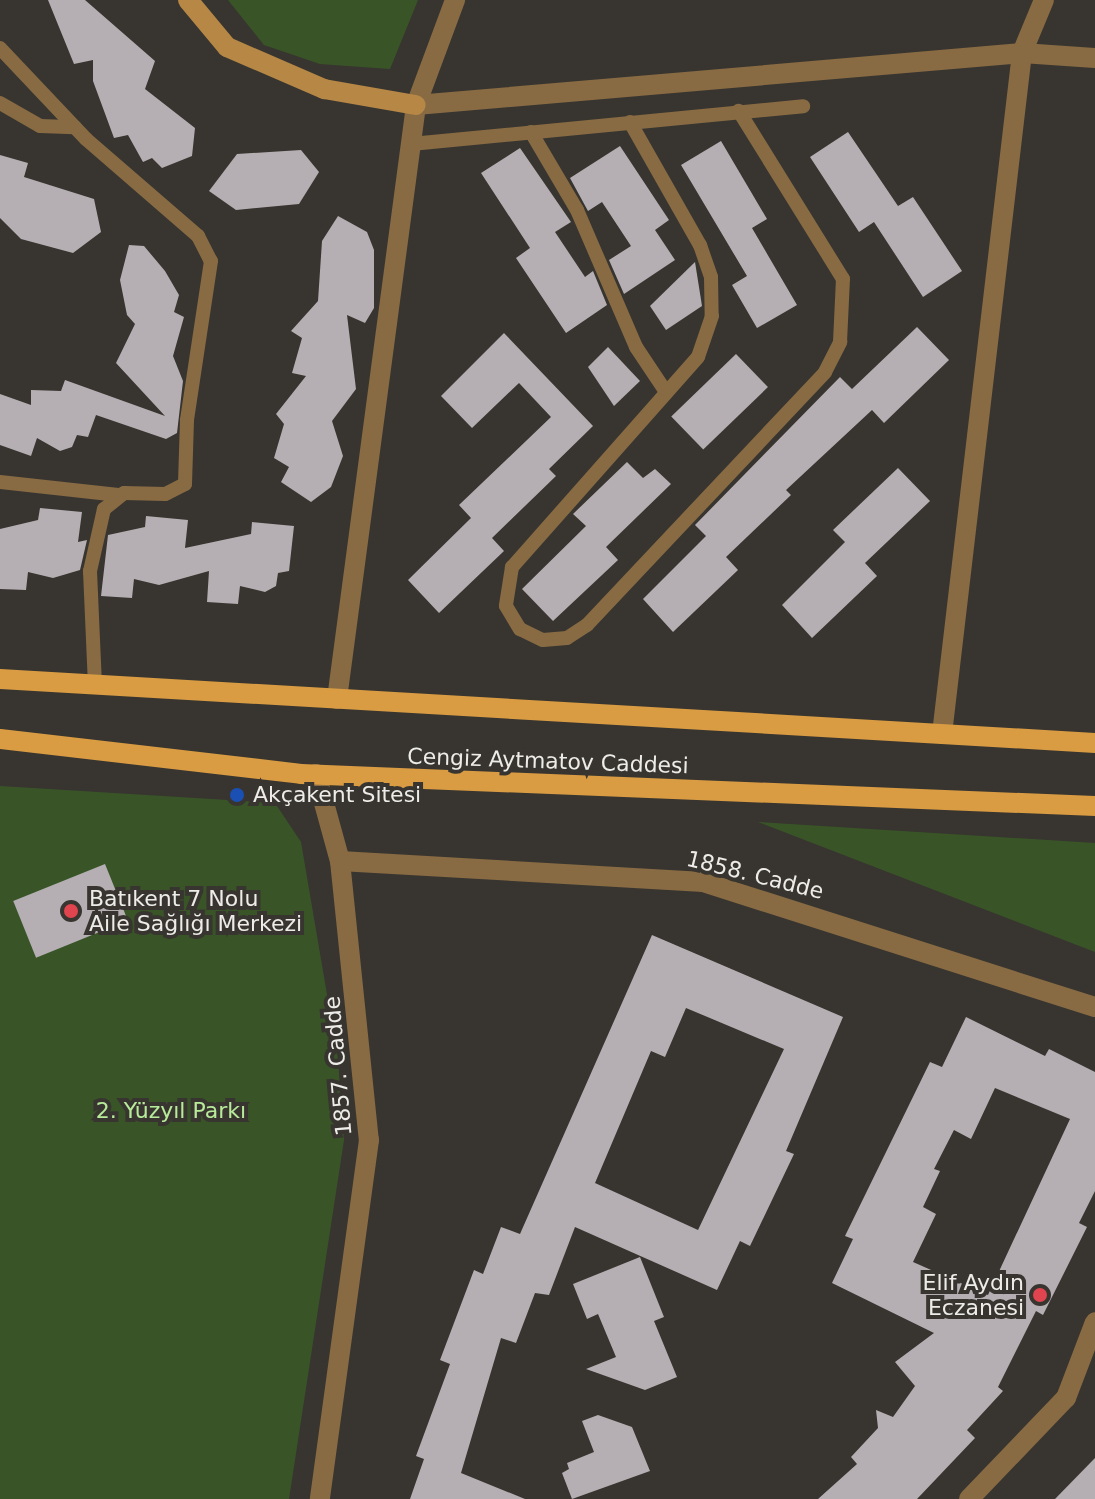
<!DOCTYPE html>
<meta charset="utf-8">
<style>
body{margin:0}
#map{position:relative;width:1095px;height:1499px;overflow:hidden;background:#383530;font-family:"DejaVu Sans",sans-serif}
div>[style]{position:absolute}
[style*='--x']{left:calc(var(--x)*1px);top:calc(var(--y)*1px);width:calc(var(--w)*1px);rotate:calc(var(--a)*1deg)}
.green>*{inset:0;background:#395528}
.building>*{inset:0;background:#b5afb3;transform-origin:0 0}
.service>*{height:14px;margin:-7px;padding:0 7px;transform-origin:7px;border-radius:7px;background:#886b43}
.minor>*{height:20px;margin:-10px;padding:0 10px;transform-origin:10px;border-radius:10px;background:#886b43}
.secondary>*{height:20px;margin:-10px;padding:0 10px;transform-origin:10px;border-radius:10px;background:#b68745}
.primary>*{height:20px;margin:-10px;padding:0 10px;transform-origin:10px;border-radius:10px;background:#d99c43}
.dots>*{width:22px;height:22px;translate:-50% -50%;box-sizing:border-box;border:4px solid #383530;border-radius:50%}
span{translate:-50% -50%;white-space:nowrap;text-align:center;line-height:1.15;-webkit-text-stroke:8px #383530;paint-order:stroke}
.street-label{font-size:22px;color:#edece8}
.poi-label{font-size:22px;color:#edece8}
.left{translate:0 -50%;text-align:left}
.right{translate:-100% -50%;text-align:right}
.park-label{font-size:22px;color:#b7ea99}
</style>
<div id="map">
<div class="green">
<div style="clip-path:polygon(228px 0,418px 0,390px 69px,320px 64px,264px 45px)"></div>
<div style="clip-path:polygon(0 786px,275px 803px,301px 842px,338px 1059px,344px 1140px,289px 1499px,0 1499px)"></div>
<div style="clip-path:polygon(758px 822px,1095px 843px,1095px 952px)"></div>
</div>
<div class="building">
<div style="clip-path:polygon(48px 0,85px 0,155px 61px,145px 89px,195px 128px,192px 156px,162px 168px,152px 158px,143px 162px,128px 135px,114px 138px,93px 81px,93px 60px,74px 64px)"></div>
<div style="clip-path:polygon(848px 132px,898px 206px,913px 197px,962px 271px,923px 297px,874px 222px,859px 232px,810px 157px)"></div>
<div style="clip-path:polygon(721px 141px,767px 219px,752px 228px,797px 305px,757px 328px,732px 285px,747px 276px,681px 165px)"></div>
<div style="clip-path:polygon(620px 146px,669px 220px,655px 230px,675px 260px,624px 294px,609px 260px,631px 246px,602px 202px,588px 211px,570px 178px)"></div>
<div style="clip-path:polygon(520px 148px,571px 222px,555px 232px,585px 277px,593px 271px,607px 305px,566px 333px,516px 258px,530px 248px,481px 173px)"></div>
<div style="clip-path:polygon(301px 150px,319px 172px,299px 204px,236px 210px,209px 191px,237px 154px)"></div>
<div style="clip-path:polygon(0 155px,28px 163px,24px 177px,94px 199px,101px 232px,73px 253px,21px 239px,0 218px)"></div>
<div style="clip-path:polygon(338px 216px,367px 232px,374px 250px,374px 308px,365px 323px,347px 315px,356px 389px,332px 421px,343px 456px,331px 487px,311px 502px,281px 482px,289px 467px,274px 458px,284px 424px,276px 414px,306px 376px,292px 373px,302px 338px,291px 331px,318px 301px,322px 241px)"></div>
<div style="clip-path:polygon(129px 245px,144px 246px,165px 271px,179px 295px,174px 312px,184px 317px,173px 356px,183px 381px,177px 433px,166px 439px,96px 415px,88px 437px,77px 435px,72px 447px,60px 451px,37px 438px,31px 456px,0 445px,0 394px,31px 405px,31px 390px,61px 391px,65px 380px,165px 416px,116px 363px,135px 324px,127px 315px,120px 280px)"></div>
<div style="clip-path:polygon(695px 262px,702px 306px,666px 330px,650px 306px)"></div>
<div style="clip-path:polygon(917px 327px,949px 360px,884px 423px,872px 410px,786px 490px,791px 495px,726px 557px,738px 570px,673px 632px,643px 599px,706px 536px,695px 525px,840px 377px,852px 389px)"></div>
<div style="clip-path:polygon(504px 333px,593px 426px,549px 469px,556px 476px,492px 538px,504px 551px,439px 613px,408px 580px,471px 518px,459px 505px,551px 417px,519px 383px,472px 428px,441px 396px)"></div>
<div style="clip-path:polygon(608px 347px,640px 381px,614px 406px,588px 367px)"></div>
<div style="left:736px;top:354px;width:46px;height:90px;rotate:46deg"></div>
<div style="clip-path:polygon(627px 462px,643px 478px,655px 469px,671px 484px,606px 547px,618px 560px,553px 621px,522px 589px,586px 526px,573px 514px)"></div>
<div style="clip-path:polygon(898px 468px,930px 501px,865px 563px,877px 576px,812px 638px,782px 605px,845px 542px,833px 530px)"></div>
<div style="clip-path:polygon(40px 508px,82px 512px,78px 542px,87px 540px,80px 570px,53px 578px,28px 572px,26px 590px,0 589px,0 529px,38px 520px)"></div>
<div style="clip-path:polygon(146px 516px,188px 520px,185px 548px,251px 534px,252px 522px,294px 526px,289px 571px,278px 573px,276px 586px,265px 592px,240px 586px,238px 604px,207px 602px,209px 571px,159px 585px,134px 579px,132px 598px,101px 596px,108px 535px,145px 527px)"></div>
<div style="left:105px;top:864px;width:61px;height:99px;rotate:68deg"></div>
<div style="clip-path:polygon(evenodd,652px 935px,843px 1017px,786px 1151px,794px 1154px,750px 1246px,740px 1241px,717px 1290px,575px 1227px,549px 1295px,535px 1293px,516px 1343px,501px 1338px,461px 1473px,525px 1499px,410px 1499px,424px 1459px,416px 1456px,450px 1364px,440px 1360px,474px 1270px,483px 1274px,501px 1227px,520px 1234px,652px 935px,686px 1008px,784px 1049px,698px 1230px,595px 1183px,651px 1051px,665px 1057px,686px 1008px)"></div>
<div style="clip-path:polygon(evenodd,966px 1017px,1045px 1056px,1049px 1049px,1095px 1072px,1095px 1191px,1079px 1223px,1087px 1227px,1043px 1315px,1036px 1311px,998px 1387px,1003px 1391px,967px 1430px,975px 1438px,917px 1499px,818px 1499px,857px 1464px,851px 1457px,878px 1428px,876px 1410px,893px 1417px,915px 1386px,895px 1362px,934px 1333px,832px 1283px,853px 1239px,845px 1236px,930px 1062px,942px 1067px,966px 1017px,995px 1088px,1070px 1119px,988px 1295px,913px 1262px,936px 1214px,923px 1207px,940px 1171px,934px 1169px,954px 1130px,971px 1139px,995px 1088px)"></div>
<div style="clip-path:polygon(640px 1257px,664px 1317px,654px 1321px,677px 1377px,645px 1390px,586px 1369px,616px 1357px,598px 1314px,587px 1319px,573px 1284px)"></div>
<div style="clip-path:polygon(598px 1415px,632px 1427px,650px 1471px,572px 1499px,562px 1473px,569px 1469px,567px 1463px,594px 1452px,582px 1421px)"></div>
<div style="clip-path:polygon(1095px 1458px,1095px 1499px,1055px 1499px)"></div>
</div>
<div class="service">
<div style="--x:0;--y:48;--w:125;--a:46.6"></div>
<div style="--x:86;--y:139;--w:148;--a:40.9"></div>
<div style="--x:198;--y:236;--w:28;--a:63"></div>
<div style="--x:211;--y:261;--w:161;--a:98.6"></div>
<div style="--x:187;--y:420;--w:64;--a:91.8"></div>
<div style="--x:185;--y:484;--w:22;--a:153"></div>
<div style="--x:165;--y:494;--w:41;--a:-178.6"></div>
<div style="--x:124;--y:493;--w:26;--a:141"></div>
<div style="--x:104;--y:509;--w:64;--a:102.7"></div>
<div style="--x:90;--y:571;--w:114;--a:87.5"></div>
<div style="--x:0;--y:103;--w:46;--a:29.9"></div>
<div style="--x:40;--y:126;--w:35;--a:2"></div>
<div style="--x:630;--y:122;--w:142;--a:60.4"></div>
<div style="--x:700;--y:245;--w:34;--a:71"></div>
<div style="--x:711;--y:277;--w:39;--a:89"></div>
<div style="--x:712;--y:316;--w:43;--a:108.9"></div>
<div style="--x:698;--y:357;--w:281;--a:131.5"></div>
<div style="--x:512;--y:567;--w:39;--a:99"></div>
<div style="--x:506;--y:606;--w:27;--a:59"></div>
<div style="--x:520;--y:629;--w:25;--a:26"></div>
<div style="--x:543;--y:640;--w:24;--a:-5"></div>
<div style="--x:567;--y:638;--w:24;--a:-33"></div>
<div style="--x:587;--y:625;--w:347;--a:-46.7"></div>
<div style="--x:825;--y:372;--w:34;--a:-63"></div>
<div style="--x:840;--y:342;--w:63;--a:-87.3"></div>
<div style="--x:843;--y:279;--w:198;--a:-121.8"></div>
<div style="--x:531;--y:132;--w:91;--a:59.5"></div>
<div style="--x:577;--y:210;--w:149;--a:66.7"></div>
<div style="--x:636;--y:347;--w:50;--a:56.3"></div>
<div style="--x:411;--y:144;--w:394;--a:-5.5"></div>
<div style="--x:0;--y:482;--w:119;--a:6.3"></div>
</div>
<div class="minor">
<div style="--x:416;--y:105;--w:608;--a:-4.9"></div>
<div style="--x:1022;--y:53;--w:73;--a:3.9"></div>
<div style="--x:337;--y:699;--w:599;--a:-82.42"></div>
<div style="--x:416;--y:105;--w:112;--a:-69.6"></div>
<div style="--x:942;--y:734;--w:686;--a:-83.3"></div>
<div style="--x:1022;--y:53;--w:57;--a:-67.5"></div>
<div style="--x:316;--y:774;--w:90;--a:74.6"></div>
<div style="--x:340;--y:861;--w:281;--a:84.1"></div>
<div style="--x:369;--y:1140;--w:362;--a:97.8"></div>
<div style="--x:340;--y:861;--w:364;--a:3.3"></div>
<div style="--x:703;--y:882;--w:411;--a:17.7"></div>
<div style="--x:969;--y:1499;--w:140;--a:-46.2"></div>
<div style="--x:1066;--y:1398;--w:81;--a:-69.1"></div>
</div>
<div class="secondary">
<div style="--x:188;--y:0;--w:61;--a:50.3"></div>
<div style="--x:227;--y:47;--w:106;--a:23.4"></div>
<div style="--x:324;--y:89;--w:93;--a:9.9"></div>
</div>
<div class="primary">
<div style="--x:0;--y:679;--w:1097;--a:3.34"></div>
<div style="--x:0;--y:739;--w:303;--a:6.6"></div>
<div style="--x:301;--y:774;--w:795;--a:2.31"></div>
</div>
<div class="dots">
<div style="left:237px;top:795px;background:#1a4fb4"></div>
<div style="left:71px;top:911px;background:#e0444e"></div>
<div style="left:1040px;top:1295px;background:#e0444e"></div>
</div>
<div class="street-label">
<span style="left:548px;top:761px;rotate:2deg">Cengiz Aytmatov Caddesi</span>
<span style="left:755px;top:875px;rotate:14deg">1858. Cadde</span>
<span style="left:338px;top:1066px;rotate:-95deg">1857. Cadde</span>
</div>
<div class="poi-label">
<span class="left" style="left:253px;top:795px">Akçakent Sitesi</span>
<span class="left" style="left:89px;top:911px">Batıkent 7 Nolu<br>Aile Sağlığı Merkezi</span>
<span class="right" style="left:1024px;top:1295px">Elif Aydın<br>Eczanesi</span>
</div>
<div class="park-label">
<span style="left:171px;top:1111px">2. Yüzyıl Parkı</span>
</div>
</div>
